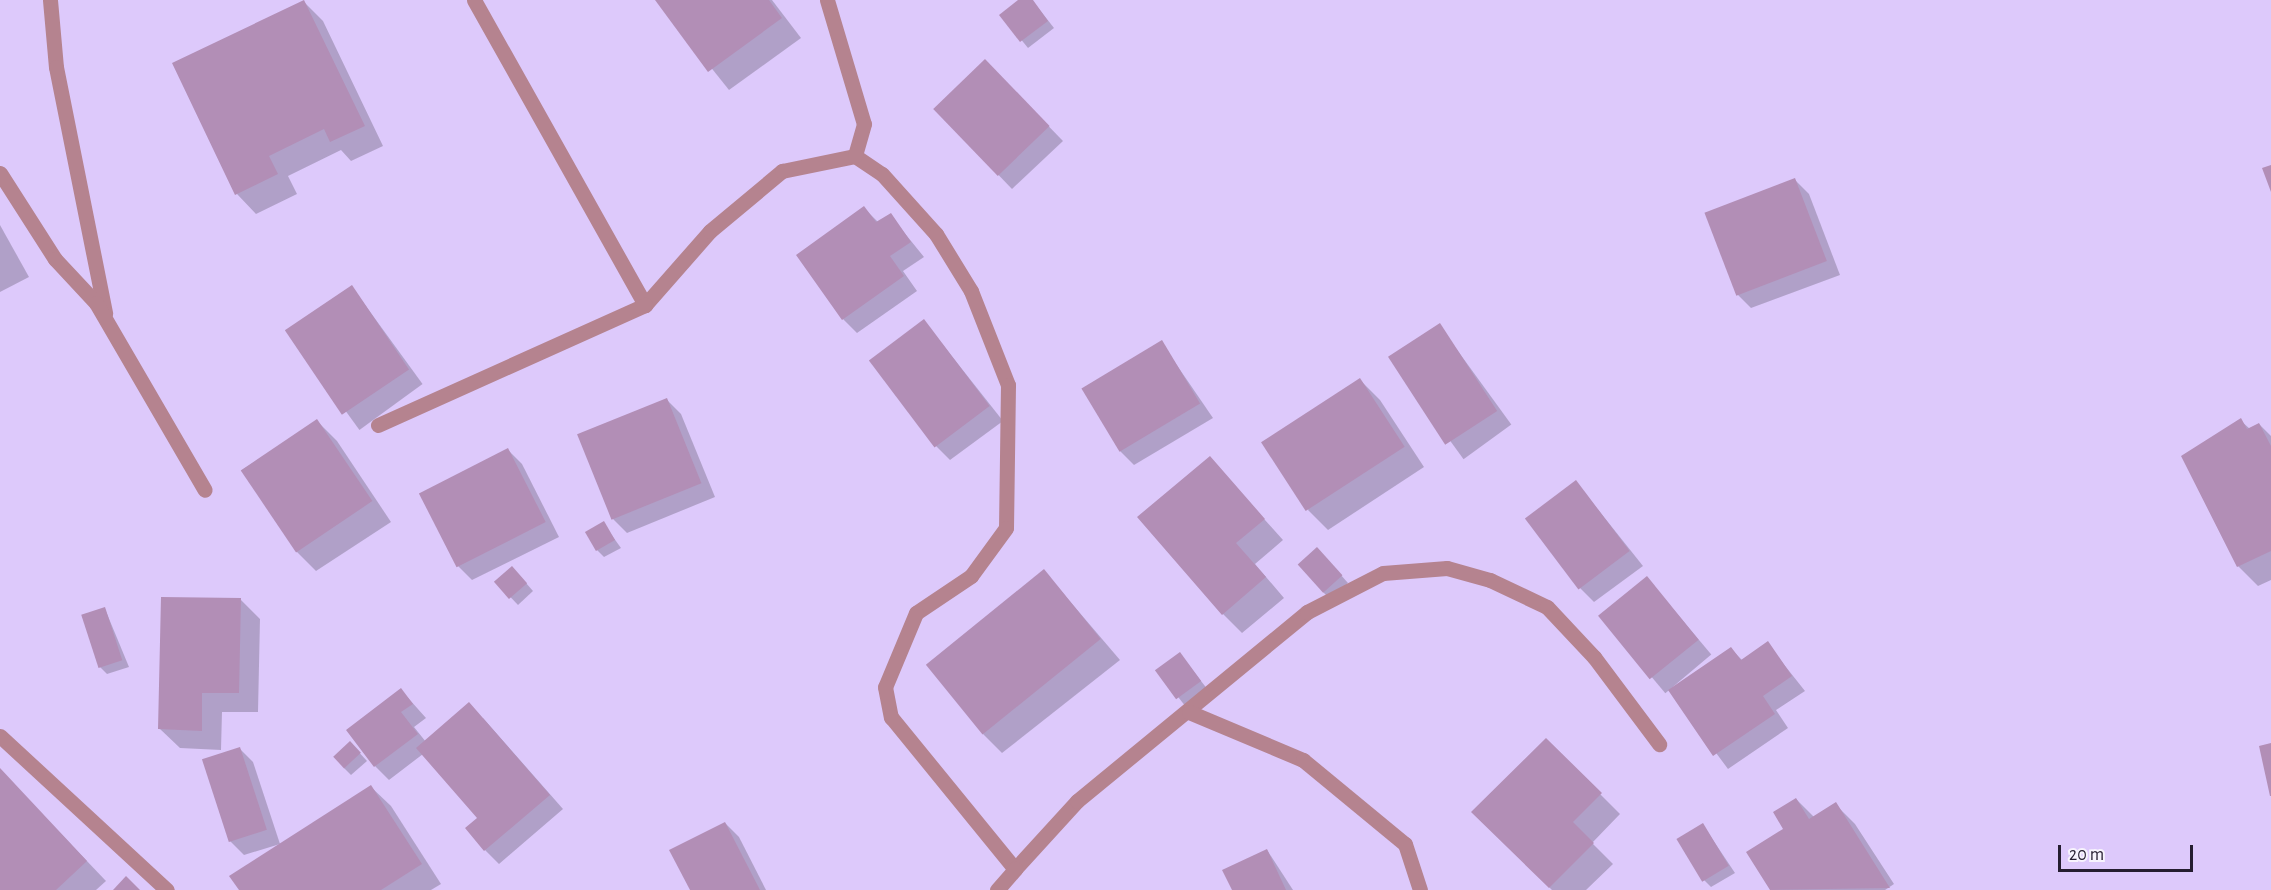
<!DOCTYPE html>
<style>
body{margin:0}
#map{position:relative;width:2271px;height:890px;overflow:hidden;background:#ddc9fb;font-family:"Alegreya Sans",sans-serif}
div>[style]{position:absolute}
[style*='--x']{left:calc(var(--x)*1px);top:calc(var(--y)*1px);width:calc(var(--w)*1px);rotate:calc(var(--a)*1deg)}
.shadow>*{inset:0;background:#0003;transform-origin:0 0}
.building>*{inset:0;background:#b28eb6;transform-origin:0 0}
.minor>*{height:15px;margin:-7.5px;padding:0 7.5px;transform-origin:7.5px;border-radius:7.5px;background:#b5838f}
span{translate:-50% -50%;white-space:nowrap;text-align:center;line-height:1.15;-webkit-text-stroke:4.5px #f7f3fd;paint-order:stroke}
.scale{position:absolute;left:2058px;top:845px;width:135px;height:27px;box-sizing:border-box;border:3px solid #251d30;border-top:0;padding-left:8px;font-size:18px;line-height:21px;white-space:nowrap;color:#251d30;-webkit-text-stroke:4px #f7f3fd;paint-order:stroke}
</style>
<div id="map">
<div class="shadow">
<div style="clip-path:polygon(657px 0,772px 0,801px 38px,729px 90px)"></div>
<div style="clip-path:polygon(1021px 0,1032px 0,1054px 28px,1028px 48px,1001px 15px)"></div>
<div style="clip-path:polygon(304px 2px,323px 21px,383px 146px,351px 161px,341px 150px,288px 176px,297px 194px,256px 214px,237px 194px)"></div>
<div style="clip-path:polygon(999px 75px,1063px 141px,1012px 189px,935px 109px)"></div>
<div style="clip-path:polygon(1795px 180px,1809px 194px,1840px 275px,1751px 308px,1737px 294px)"></div>
<div style="clip-path:polygon(864px 208px,879px 223px,890px 215px,924px 257px,903px 271px,917px 291px,857px 333px,843px 319px)"></div>
<div style="clip-path:polygon(0 225px,29px 277px,0 292px)"></div>
<div style="left:352px;top:287px;width:120px;height:78px;rotate:54deg"></div>
<div style="clip-path:polygon(924px 321px,1003px 421px,950px 460px,936px 446px)"></div>
<div style="left:1439px;top:325px;width:123px;height:59px;rotate:54deg"></div>
<div style="clip-path:polygon(1161px 342px,1213px 418px,1134px 465px,1120px 451px)"></div>
<div style="clip-path:polygon(1360px 380px,1380px 400px,1424px 467px,1328px 530px,1308px 510px)"></div>
<div style="clip-path:polygon(667px 400px,681px 414px,715px 497px,627px 533px,613px 519px)"></div>
<div style="clip-path:polygon(2240px 420px,2250px 429px,2259px 424px,2271px 436px,2271px 580px,2258px 586px,2238px 566px)"></div>
<div style="clip-path:polygon(317px 421px,337px 441px,391px 522px,316px 571px,296px 551px,242px 470px)"></div>
<div style="clip-path:polygon(508px 450px,522px 464px,559px 537px,472px 580px,458px 566px,421px 494px)"></div>
<div style="clip-path:polygon(1209px 458px,1283px 540px,1255px 564px,1284px 598px,1242px 633px,1223px 614px)"></div>
<div style="clip-path:polygon(1576px 482px,1643px 566px,1594px 602px,1580px 588px)"></div>
<div style="clip-path:polygon(603px 523px,621px 548px,604px 557px,597px 550px)"></div>
<div style="clip-path:polygon(1324px 556px,1348px 583px,1330px 599px,1323px 592px)"></div>
<div style="clip-path:polygon(1044px 571px,1120px 660px,1002px 753px,983px 734px)"></div>
<div style="clip-path:polygon(519px 575px,533px 591px,518px 605px,496px 582px)"></div>
<div style="left:1647px;top:578px;width:100px;height:60px;rotate:50deg"></div>
<div style="clip-path:polygon(241px 600px,260px 619px,258px 712px,222px 712px,221px 750px,180px 748px,160px 729px)"></div>
<div style="clip-path:polygon(105px 609px,129px 667px,107px 674px,100px 667px)"></div>
<div style="clip-path:polygon(1767px 643px,1805px 691px,1776px 710px,1788px 728px,1728px 769px,1670px 691px,1731px 649px,1742px 660px)"></div>
<div style="left:1180px;top:654px;width:43px;height:28px;rotate:52deg"></div>
<div style="clip-path:polygon(401px 690px,426px 718px,414px 727px,426px 742px,483px 718px,563px 809px,499px 864px,485px 850px,480px 818px,423px 754px,389px 780px,375px 766px)"></div>
<div style="clip-path:polygon(1546px 740px,1620px 814px,1592px 843px,1613px 864px,1586px 890px,1552px 890px,1473px 812px)"></div>
<div style="clip-path:polygon(239px 748px,253px 762px,280px 844px,244px 855px,230px 841px)"></div>
<div style="clip-path:polygon(356px 749px,367px 761px,351px 775px,344px 768px)"></div>
<div style="clip-path:polygon(0 770px,106px 881px,96px 890px,0 890px)"></div>
<div style="clip-path:polygon(371px 787px,391px 806px,441px 884px,431px 890px,240px 890px)"></div>
<div style="clip-path:polygon(1796px 799px,1814px 817px,1835px 804px,1855px 824px,1894px 884px,1885px 890px,1772px 890px,1748px 853px,1785px 830px)"></div>
<div style="clip-path:polygon(725px 823px,739px 837px,766px 890px,691px 890px)"></div>
<div style="clip-path:polygon(1703px 825px,1735px 873px,1711px 887px,1704px 880px)"></div>
<div style="clip-path:polygon(1267px 850px,1293px 890px,1233px 890px)"></div>
</div>
<div class="building">
<div style="clip-path:polygon(304px 0,365px 126px,330px 142px,324px 129px,269px 156px,278px 174px,235px 195px,172px 63px)"></div>
<div style="clip-path:polygon(655px 0,769px 0,782px 18px,708px 72px)"></div>
<div style="clip-path:polygon(1018px 0,1033px 0,1048px 21px,1020px 42px,999px 15px)"></div>
<div style="left:985px;top:59px;width:93px;height:72px;rotate:46deg"></div>
<div style="clip-path:polygon(2271px 165px,2271px 192px,2262px 168px)"></div>
<div style="left:1795px;top:178px;width:89px;height:97px;rotate:69deg"></div>
<div style="clip-path:polygon(864px 206px,876px 222px,891px 213px,911px 242px,890px 256px,904px 276px,842px 320px,796px 255px)"></div>
<div style="left:352px;top:285px;width:102px;height:81px;rotate:56deg"></div>
<div style="left:924px;top:319px;width:109px;height:69px;rotate:53deg"></div>
<div style="left:1440px;top:323px;width:105px;height:62px;rotate:57deg"></div>
<div style="left:1162px;top:340px;width:74px;height:94px;rotate:59deg"></div>
<div style="left:1360px;top:378px;width:82px;height:118px;rotate:57deg"></div>
<div style="left:667px;top:398px;width:92px;height:97px;rotate:68deg"></div>
<div style="clip-path:polygon(2241px 418px,2247px 429px,2259px 423px,2271px 446px,2271px 551px,2237px 567px,2181px 456px)"></div>
<div style="left:317px;top:419px;width:99px;height:92px;rotate:56deg"></div>
<div style="left:508px;top:448px;width:83px;height:100px;rotate:63deg"></div>
<div style="clip-path:polygon(1210px 456px,1265px 519px,1236px 543px,1266px 577px,1222px 615px,1137px 517px)"></div>
<div style="left:1576px;top:480px;width:89px;height:64px;rotate:53deg"></div>
<div style="left:604px;top:521px;width:22px;height:22px;rotate:60deg"></div>
<div style="left:1317px;top:547px;width:38px;height:26px;rotate:48deg"></div>
<div style="left:512px;top:566px;width:23px;height:24px;rotate:49deg"></div>
<div style="left:1044px;top:569px;width:90px;height:152px;rotate:51deg"></div>
<div style="left:1647px;top:576px;width:82px;height:63px;rotate:51deg"></div>
<div style="clip-path:polygon(161px 597px,241px 598px,239px 693px,202px 693px,202px 731px,158px 729px)"></div>
<div style="left:105px;top:607px;width:56px;height:25px;rotate:72deg"></div>
<div style="clip-path:polygon(1768px 641px,1792px 676px,1763px 696px,1775px 714px,1713px 756px,1668px 690px,1731px 647px,1741px 660px)"></div>
<div style="left:1180px;top:652px;width:36px;height:31px;rotate:54deg"></div>
<div style="clip-path:polygon(401px 688px,413px 704px,401px 712px,418px 734px,374px 767px,346px 730px)"></div>
<div style="clip-path:polygon(469px 702px,550px 795px,484px 851px,465px 828px,477px 818px,416px 748px)"></div>
<div style="clip-path:polygon(1546px 738px,1602px 793px,1573px 822px,1594px 843px,1549px 888px,1471px 812px)"></div>
<div style="left:350px;top:741px;width:16px;height:23px;rotate:47deg"></div>
<div style="clip-path:polygon(2271px 743px,2271px 796px,2270px 796px,2259px 746px)"></div>
<div style="left:240px;top:747px;width:87px;height:40px;rotate:72deg"></div>
<div style="clip-path:polygon(0 768px,87px 861px,56px 890px,0 890px)"></div>
<div style="clip-path:polygon(371px 785px,422px 864px,381px 890px,239px 890px,229px 876px)"></div>
<div style="clip-path:polygon(1796px 798px,1809px 819px,1836px 802px,1890px 888px,1770px 890px,1746px 852px,1783px 829px,1773px 812px)"></div>
<div style="clip-path:polygon(725px 822px,760px 890px,690px 890px,669px 850px)"></div>
<div style="left:1703px;top:823px;width:50px;height:31px;rotate:59deg"></div>
<div style="clip-path:polygon(1267px 849px,1286px 890px,1232px 890px,1222px 870px)"></div>
<div style="clip-path:polygon(126px 876px,140px 890px,113px 890px)"></div>
</div>
<div class="minor">
<div style="--x:50;--y:0;--w:67;--a:84.9"></div>
<div style="--x:56;--y:67;--w:251;--a:78.7"></div>
<div style="--x:474;--y:0;--w:350;--a:60.7"></div>
<div style="--x:645;--y:305;--w:98;--a:-48.7"></div>
<div style="--x:710;--y:231;--w:94;--a:-39.8"></div>
<div style="--x:782;--y:171;--w:75;--a:-11.6"></div>
<div style="--x:855;--y:156;--w:32;--a:34"></div>
<div style="--x:882;--y:174;--w:81;--a:48"></div>
<div style="--x:936;--y:234;--w:67;--a:58.4"></div>
<div style="--x:971;--y:291;--w:101;--a:68.5"></div>
<div style="--x:1008;--y:385;--w:143;--a:90.8"></div>
<div style="--x:1006;--y:528;--w:59;--a:126.1"></div>
<div style="--x:971;--y:576;--w:66;--a:146.1"></div>
<div style="--x:916;--y:613;--w:80;--a:112.7"></div>
<div style="--x:885;--y:687;--w:31;--a:79"></div>
<div style="--x:891;--y:717;--w:196;--a:50.8"></div>
<div style="--x:1015;--y:869;--w:92;--a:-47.6"></div>
<div style="--x:1077;--y:801;--w:298;--a:-39.4"></div>
<div style="--x:1307;--y:612;--w:85;--a:-27.2"></div>
<div style="--x:1383;--y:573;--w:64;--a:-4.5"></div>
<div style="--x:1447;--y:568;--w:45;--a:15.6"></div>
<div style="--x:1490;--y:580;--w:63;--a:25.3"></div>
<div style="--x:1547;--y:607;--w:69;--a:46.8"></div>
<div style="--x:1594;--y:657;--w:109;--a:53.2"></div>
<div style="--x:827;--y:0;--w:129;--a:73.4"></div>
<div style="--x:864;--y:124;--w:33;--a:106"></div>
<div style="--x:0;--y:173;--w:102;--a:57.4"></div>
<div style="--x:55;--y:259;--w:60;--a:47"></div>
<div style="--x:96;--y:303;--w:216;--a:59.8"></div>
<div style="--x:378;--y:425;--w:293;--a:-24.2"></div>
<div style="--x:1189;--y:712;--w:124;--a:22.8"></div>
<div style="--x:1303;--y:760;--w:132;--a:39.5"></div>
<div style="--x:1405;--y:844;--w:48;--a:71.9"></div>
<div style="--x:0;--y:736;--w:227;--a:42.7"></div>
<div style="--x:997;--y:890;--w:28;--a:-49"></div>
</div>
<div class="scale">20 m</div>
</div>
